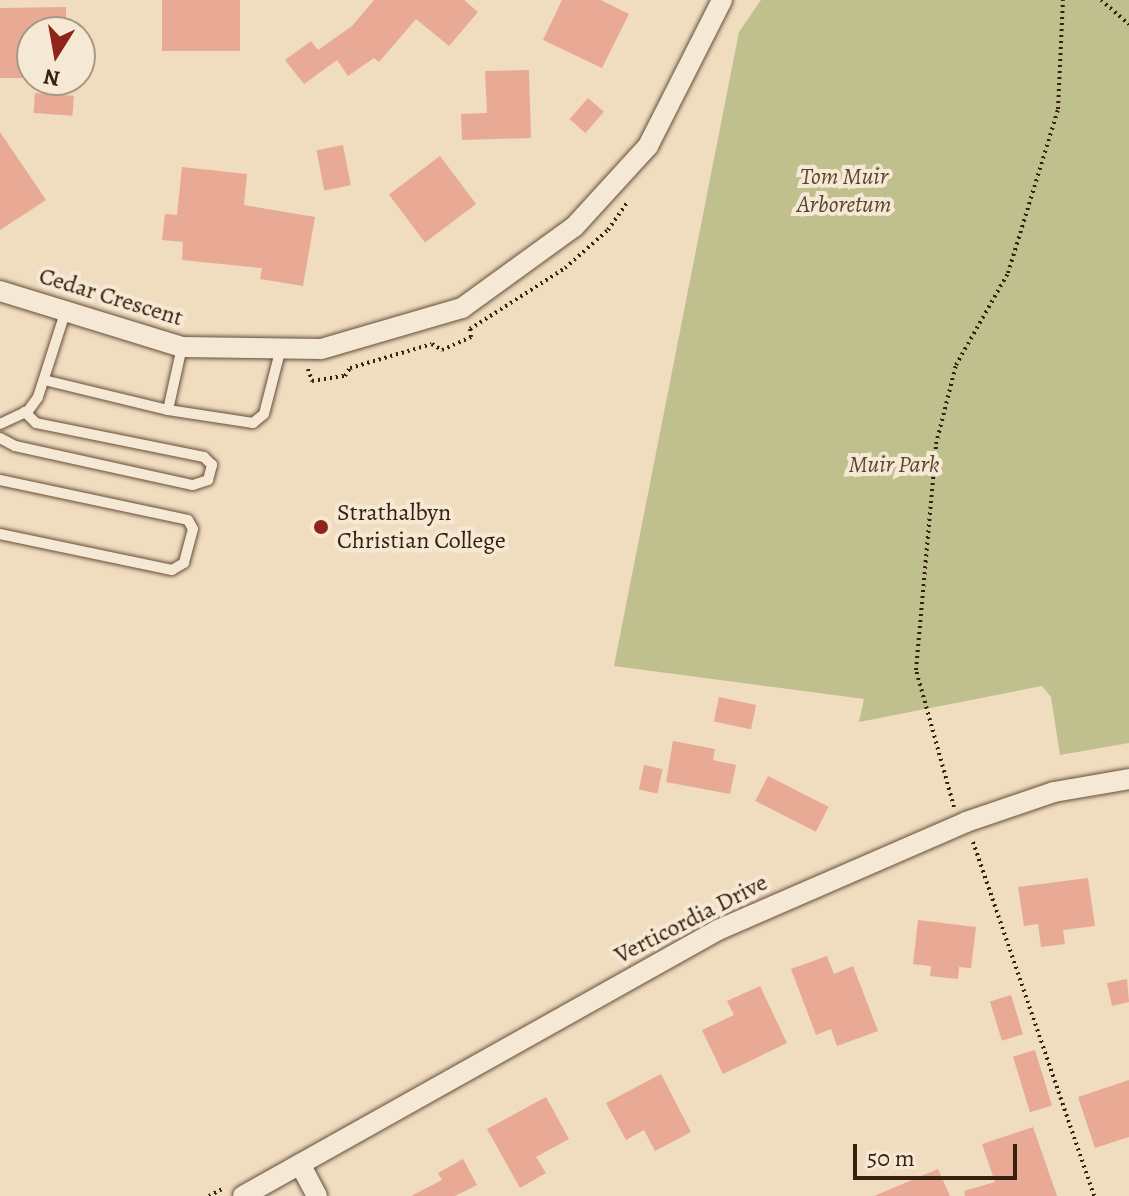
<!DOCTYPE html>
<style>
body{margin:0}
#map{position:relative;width:1129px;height:1196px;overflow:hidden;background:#f0dcbf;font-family:Alegreya,serif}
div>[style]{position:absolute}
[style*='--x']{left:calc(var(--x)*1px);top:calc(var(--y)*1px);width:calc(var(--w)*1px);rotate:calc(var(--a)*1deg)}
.green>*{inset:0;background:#c0bf8e}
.building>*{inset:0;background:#e8aa95;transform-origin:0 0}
.path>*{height:4px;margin-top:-2px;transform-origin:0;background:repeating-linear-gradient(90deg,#37200d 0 2px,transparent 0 6px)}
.roads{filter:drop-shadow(0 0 2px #654f3a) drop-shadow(0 0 2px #654f3a)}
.lane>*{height:10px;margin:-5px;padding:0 5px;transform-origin:5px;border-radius:5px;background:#f5e8d5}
.street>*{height:20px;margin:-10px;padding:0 10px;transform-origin:10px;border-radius:10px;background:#f5e8d5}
.dots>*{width:22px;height:22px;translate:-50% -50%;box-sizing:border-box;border:4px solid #f5e8d5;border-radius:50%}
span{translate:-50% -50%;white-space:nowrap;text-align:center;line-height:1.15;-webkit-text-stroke:8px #f5e8d5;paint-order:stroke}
.park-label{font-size:24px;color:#59482d;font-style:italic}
.street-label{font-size:24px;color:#37200d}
.poi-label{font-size:24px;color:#37200d}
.left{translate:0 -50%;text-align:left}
.north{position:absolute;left:16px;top:16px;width:80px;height:80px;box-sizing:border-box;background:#f5e8d5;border:2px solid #a99885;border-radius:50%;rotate:191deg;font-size:22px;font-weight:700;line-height:32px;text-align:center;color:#37200d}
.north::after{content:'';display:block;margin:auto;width:28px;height:36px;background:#8f2418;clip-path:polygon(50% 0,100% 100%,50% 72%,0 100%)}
.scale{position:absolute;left:853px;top:1144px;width:164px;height:36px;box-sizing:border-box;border:4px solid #37200d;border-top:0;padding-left:10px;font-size:24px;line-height:28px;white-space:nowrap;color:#37200d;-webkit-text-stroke:6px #f5e8d5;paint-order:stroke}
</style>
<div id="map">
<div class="green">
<div style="clip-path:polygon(761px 0,1129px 0,1129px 743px,1060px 755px,1051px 697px,1042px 686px,859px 722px,864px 699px,614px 666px,739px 32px)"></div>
</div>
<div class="building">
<div style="left:162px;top:0;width:78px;height:51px"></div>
<div style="clip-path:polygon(374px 0,464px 0,478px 12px,449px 46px,416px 19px,379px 62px,374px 58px,348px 76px,337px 60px,304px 84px,285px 60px,311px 41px,318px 50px,352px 26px)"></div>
<div style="clip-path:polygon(562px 0,601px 0,629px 14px,602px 68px,543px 40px)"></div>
<div style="clip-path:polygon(66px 7px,66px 32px,32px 32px,32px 78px,0 78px,0 8px)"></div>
<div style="clip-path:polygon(529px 70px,531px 138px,462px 140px,461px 114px,487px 113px,485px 71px)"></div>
<div style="left:35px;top:93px;width:39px;height:20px;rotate:4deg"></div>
<div style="left:588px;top:98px;width:21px;height:28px;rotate:41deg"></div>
<div style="clip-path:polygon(0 132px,46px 200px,0 230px)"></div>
<div style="left:343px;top:145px;width:41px;height:27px;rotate:79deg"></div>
<div style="left:440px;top:156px;width:60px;height:64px;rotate:53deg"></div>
<div style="clip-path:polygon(182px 167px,247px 174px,244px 205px,315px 217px,303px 286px,260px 279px,262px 268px,182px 260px,183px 242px,162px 240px,165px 214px,177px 215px)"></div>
<div style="left:719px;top:697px;width:38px;height:25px;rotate:12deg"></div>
<div style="clip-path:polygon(673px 741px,715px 749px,713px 760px,736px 765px,730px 794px,666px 782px)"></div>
<div style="left:644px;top:765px;width:19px;height:25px;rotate:12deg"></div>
<div style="left:768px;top:776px;width:68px;height:28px;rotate:27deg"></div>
<div style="clip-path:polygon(1088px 878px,1095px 926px,1063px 930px,1065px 944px,1041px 947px,1038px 924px,1024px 926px,1018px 887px)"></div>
<div style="clip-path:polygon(918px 920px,976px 927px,971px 968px,959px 967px,958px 979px,930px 976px,931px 966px,913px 964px)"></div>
<div style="clip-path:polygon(827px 956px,834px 974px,853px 966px,878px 1031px,837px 1046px,831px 1029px,816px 1035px,791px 969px)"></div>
<div style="clip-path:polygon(1127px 979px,1129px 1002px,1112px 1006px,1107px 983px)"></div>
<div style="clip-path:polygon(760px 986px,787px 1043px,723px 1074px,702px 1030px,734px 1015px,727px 1001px)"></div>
<div style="left:1011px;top:995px;width:41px;height:22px;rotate:73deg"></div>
<div style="left:1035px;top:1050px;width:58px;height:23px;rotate:73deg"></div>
<div style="clip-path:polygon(661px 1074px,691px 1132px,655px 1151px,644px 1130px,626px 1140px,606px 1103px)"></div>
<div style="clip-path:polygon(1129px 1080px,1129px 1137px,1095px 1148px,1078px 1097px)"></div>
<div style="clip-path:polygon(546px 1097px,569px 1139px,536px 1157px,546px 1173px,520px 1188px,487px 1129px)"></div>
<div style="clip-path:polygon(1033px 1127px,1057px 1196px,965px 1196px,964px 1191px,995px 1182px,982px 1144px)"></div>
<div style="clip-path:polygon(463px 1159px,477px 1185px,455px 1196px,411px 1196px,442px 1180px,438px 1173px)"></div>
<div style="clip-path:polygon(938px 1169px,950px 1196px,874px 1196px)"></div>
</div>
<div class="path">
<div style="--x:1101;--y:0;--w:37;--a:41"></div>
<div style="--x:308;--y:369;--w:13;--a:72"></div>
<div style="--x:312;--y:381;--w:33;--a:-9"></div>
<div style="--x:345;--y:376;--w:9;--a:-58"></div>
<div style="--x:350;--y:368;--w:85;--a:-16.3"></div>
<div style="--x:432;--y:344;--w:12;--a:31"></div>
<div style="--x:442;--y:350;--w:32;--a:-24"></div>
<div style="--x:471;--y:337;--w:8;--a:-97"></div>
<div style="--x:470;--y:329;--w:113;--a:-32.7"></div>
<div style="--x:565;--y:268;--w:57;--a:-41.5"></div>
<div style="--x:608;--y:230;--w:33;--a:-55"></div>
<div style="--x:954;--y:807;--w:142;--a:-105.5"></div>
<div style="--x:916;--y:670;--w:227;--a:-84.9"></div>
<div style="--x:936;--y:444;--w:81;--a:-75.8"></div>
<div style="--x:956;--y:365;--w:106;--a:-60.5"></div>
<div style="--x:1008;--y:273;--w:171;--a:-73"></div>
<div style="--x:1058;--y:109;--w:109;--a:-87.4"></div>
<div style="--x:973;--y:842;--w:374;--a:71.1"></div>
<div style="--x:209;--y:1196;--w:17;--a:-28"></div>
</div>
<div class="roads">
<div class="lane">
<div style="--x:44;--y:380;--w:128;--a:13.6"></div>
<div style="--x:168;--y:410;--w:86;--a:8.7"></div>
<div style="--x:253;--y:423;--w:14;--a:-39"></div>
<div style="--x:264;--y:414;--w:68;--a:-75.6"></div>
<div style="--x:168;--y:410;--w:65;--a:-77.5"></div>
<div style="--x:0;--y:424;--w:31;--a:-25"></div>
<div style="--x:28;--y:411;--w:17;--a:-54"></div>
<div style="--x:38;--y:397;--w:91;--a:-72.2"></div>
<div style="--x:0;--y:438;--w:17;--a:28"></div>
<div style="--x:15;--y:446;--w:182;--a:12.4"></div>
<div style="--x:193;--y:485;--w:16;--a:-18"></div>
<div style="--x:208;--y:480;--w:16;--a:-75"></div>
<div style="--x:212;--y:465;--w:11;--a:-135"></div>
<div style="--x:204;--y:457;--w:171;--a:-168.6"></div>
<div style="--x:36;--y:423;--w:16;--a:-135"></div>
<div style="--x:0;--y:480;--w:192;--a:12"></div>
<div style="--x:188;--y:520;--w:10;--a:61"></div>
<div style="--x:193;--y:529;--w:35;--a:105"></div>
<div style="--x:184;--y:563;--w:14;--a:150"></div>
<div style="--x:172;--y:570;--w:176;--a:-168.2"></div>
</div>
<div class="street">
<div style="--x:0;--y:291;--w:190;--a:17.1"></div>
<div style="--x:182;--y:347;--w:139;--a:0.8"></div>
<div style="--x:321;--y:349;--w:147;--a:-16.2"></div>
<div style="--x:462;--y:308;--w:138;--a:-35.9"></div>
<div style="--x:574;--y:227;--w:110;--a:-47.6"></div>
<div style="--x:648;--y:146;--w:164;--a:-63.1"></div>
<div style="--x:300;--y:1164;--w:36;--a:62"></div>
<div style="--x:243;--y:1196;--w:544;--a:-29.25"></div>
<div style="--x:718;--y:930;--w:270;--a:-23.5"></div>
<div style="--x:966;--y:822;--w:93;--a:-18.8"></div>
<div style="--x:1054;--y:792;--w:76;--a:-9.8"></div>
</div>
</div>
<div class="dots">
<div style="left:321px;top:527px;background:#8f2418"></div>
</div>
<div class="park-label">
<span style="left:844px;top:191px">Tom Muir<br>Arboretum</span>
<span style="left:894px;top:465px">Muir Park</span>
</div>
<div class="street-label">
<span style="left:111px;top:297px;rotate:17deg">Cedar Crescent</span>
<span style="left:691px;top:919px;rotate:-27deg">Verticordia Drive</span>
</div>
<div class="poi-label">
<span class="left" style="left:337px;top:527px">Strathalbyn<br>Christian College</span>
</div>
<div class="north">N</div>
<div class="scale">50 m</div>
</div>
